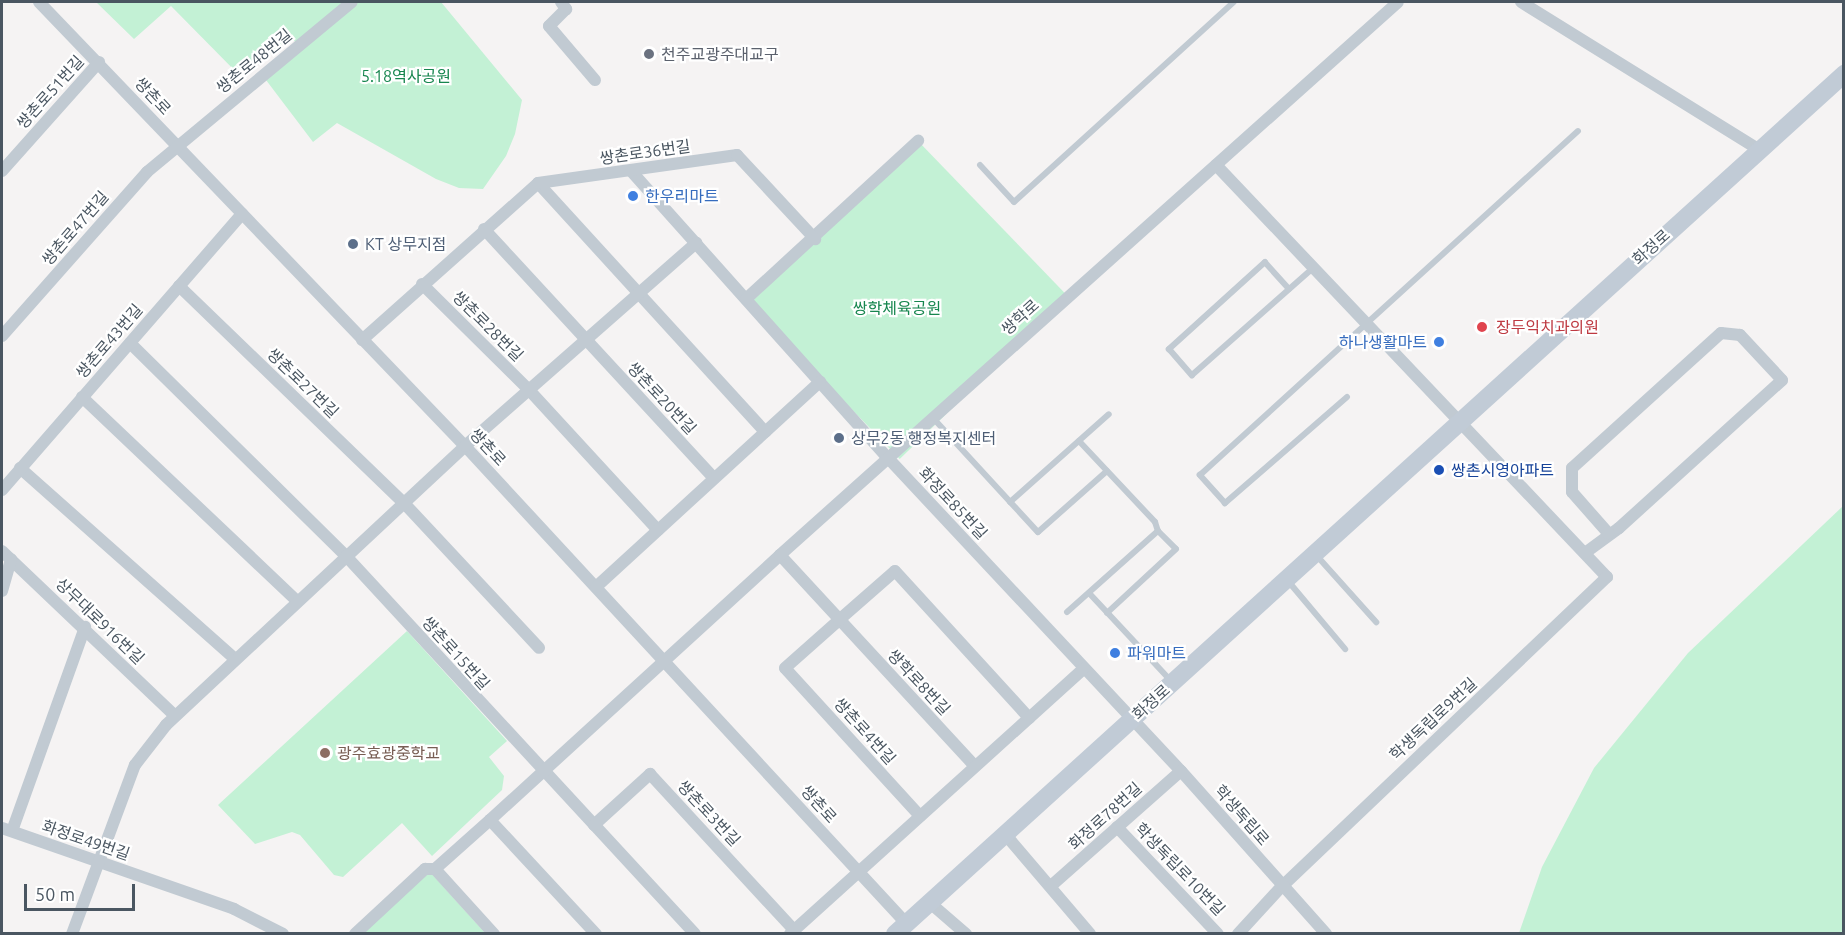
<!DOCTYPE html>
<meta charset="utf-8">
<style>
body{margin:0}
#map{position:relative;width:1845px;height:935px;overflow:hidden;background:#f5f3f3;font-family:Ubuntu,"Noto Sans KR",sans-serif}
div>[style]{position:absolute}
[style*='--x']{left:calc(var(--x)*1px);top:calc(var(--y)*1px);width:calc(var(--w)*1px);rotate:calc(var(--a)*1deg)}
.green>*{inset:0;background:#c3f1d5;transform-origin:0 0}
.lane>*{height:6px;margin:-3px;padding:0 3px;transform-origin:3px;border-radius:3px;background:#c1cad2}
.street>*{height:12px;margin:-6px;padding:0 6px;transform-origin:6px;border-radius:6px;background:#c1cad2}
.secondary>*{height:18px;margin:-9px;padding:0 9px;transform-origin:9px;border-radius:9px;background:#c1cbd6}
.dots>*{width:16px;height:16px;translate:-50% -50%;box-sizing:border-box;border:3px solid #fff;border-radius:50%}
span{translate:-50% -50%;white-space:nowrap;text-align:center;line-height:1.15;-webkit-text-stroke:4.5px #fff;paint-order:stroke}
.worship-label{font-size:16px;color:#5b616d}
.left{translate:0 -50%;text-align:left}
.street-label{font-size:16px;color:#4a5661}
.park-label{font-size:16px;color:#17864f}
.shop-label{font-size:16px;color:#366cbe}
.right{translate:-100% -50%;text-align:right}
.service-label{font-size:16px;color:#4e5e75}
.health-label{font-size:16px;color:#be3a42}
.transit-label{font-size:16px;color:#164399}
.education-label{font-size:16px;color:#785e54}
.frame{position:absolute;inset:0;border:3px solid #4a5661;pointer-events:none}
.scale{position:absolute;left:24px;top:884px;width:111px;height:27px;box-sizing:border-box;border:3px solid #4a5661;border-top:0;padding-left:8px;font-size:18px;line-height:21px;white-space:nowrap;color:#4a5661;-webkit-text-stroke:4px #fff;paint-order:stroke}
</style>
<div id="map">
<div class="green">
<div style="clip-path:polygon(96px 2px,441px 2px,522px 100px,515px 134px,506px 156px,483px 189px,459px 188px,436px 179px,337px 123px,313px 142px,266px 80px,302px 50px,291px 37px,241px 77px,171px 6px,134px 39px)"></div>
<div style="left:918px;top:141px;width:216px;height:234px;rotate:46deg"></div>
<div style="clip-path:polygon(1843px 506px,1843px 933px,1519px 933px,1542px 867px,1594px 768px,1688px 653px)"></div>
<div style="clip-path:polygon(407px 631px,507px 741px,489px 757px,504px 776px,502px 790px,432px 856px,402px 823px,343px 877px,334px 875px,300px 835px,292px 832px,255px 844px,218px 805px)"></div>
<div style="clip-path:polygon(430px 872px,486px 934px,360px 934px)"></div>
</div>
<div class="lane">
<div style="--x:980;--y:165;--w:50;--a:47.4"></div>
<div style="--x:1014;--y:202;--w:297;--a:-42.3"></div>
<div style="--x:1289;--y:289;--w:36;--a:-132"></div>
<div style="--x:1265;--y:262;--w:130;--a:137.8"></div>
<div style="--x:1169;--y:349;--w:35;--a:49"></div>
<div style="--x:1192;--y:375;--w:162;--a:-41.5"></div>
<div style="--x:1347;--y:397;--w:162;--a:139"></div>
<div style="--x:1225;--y:503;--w:38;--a:-132"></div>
<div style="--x:1200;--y:475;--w:511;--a:-42.3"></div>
<div style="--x:933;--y:418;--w:155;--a:47.4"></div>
<div style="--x:1038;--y:532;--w:92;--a:-41.5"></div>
<div style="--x:1079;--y:441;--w:111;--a:46.8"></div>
<div style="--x:1155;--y:522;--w:9;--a:72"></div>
<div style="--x:1010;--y:502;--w:132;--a:-41.6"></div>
<div style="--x:1317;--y:556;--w:89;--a:48.2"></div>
<div style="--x:1288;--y:581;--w:89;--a:50"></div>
<div style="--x:1089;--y:593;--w:119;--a:47"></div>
<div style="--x:1067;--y:612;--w:122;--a:-41.7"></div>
<div style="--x:1158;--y:531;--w:25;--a:45"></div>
<div style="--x:1176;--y:549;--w:94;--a:137.2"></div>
</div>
<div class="street">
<div style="--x:39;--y:2;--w:615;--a:46.19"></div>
<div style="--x:465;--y:446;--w:650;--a:47.25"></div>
<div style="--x:561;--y:2;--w:9;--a:54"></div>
<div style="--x:566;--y:9;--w:24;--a:135"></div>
<div style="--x:549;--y:26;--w:71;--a:49.6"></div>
<div style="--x:1521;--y:2;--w:281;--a:31.8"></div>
<div style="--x:1216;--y:165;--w:568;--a:46.5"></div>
<div style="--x:1607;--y:577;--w:448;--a:136.4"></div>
<div style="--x:1282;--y:886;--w:65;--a:132.5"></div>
<div style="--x:2;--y:171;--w:146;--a:-48.3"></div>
<div style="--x:632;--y:172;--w:384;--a:48.2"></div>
<div style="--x:888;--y:458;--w:429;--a:46.9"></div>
<div style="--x:1181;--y:771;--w:218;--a:48.3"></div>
<div style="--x:538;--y:183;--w:337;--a:47.6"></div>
<div style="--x:484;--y:229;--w:339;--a:47.3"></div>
<div style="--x:422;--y:284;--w:152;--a:44.7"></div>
<div style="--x:530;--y:391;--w:189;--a:47.4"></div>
<div style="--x:179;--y:286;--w:313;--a:44"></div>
<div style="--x:404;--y:503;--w:198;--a:47"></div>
<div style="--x:746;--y:299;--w:234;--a:-42.6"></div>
<div style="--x:2;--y:336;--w:219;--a:-48.5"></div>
<div style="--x:147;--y:172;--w:266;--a:-39.7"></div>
<div style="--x:362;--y:340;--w:236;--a:-41.7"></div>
<div style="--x:538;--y:183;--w:201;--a:-8"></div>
<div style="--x:737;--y:155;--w:115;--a:47.1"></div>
<div style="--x:130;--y:343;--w:303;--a:44.6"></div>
<div style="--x:346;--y:556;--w:514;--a:47.28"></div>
<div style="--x:82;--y:397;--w:296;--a:43.5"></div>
<div style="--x:20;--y:468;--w:288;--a:41.6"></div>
<div style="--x:2;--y:490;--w:366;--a:-49"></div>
<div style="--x:2;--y:551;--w:239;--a:43.6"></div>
<div style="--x:1585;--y:553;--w:42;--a:-36.3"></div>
<div style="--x:1619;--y:528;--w:220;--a:-42.2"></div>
<div style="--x:1782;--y:380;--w:62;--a:-133"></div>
<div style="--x:1740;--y:335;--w:19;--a:-174"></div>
<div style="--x:1721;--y:333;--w:201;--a:137.8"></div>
<div style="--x:1572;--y:468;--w:24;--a:90"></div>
<div style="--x:1572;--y:492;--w:55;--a:48.7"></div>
<div style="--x:780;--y:555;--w:287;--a:47.3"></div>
<div style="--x:596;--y:587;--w:304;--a:-42.5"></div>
<div style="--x:2;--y:591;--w:33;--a:-74"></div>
<div style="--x:920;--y:816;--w:200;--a:-132.4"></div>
<div style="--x:785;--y:668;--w:72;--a:-41.6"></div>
<div style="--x:839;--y:620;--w:74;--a:-41.2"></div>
<div style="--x:895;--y:571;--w:199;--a:47.6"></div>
<div style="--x:490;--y:820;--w:156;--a:47.1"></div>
<div style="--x:594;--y:825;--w:76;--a:-42.3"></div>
<div style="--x:650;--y:774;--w:212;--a:47.3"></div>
<div style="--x:1117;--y:827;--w:147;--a:46.7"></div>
<div style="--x:2;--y:828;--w:246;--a:19.2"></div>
<div style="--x:234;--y:909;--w:55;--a:27"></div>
<div style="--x:12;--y:831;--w:217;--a:-70.3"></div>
<div style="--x:1005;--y:834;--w:131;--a:49.6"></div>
<div style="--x:435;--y:869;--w:88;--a:47.8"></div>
<div style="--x:1052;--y:885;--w:172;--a:-41.5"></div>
<div style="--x:929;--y:902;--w:49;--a:40.9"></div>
<div style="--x:72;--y:934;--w:180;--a:-69.6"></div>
<div style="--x:135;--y:765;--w:51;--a:-52.2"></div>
<div style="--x:166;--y:725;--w:409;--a:-43"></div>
<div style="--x:465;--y:446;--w:308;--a:-41.3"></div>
<div style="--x:355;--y:934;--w:96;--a:-42.9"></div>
<div style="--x:425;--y:869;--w:10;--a:0"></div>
<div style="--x:435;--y:869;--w:74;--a:-41.7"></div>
<div style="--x:490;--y:820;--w:393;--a:-42.4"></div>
<div style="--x:780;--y:555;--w:829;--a:-41.82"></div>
<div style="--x:790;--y:934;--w:396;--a:-42.1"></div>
</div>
<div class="secondary">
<div style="--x:895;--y:934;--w:1281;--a:-42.18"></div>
</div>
<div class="dots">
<div style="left:649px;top:54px;background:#6b7280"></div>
<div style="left:633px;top:196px;background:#3f7fe0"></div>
<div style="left:353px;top:244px;background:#5c6f8a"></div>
<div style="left:1482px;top:327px;background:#e0444e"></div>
<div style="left:1439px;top:342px;background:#3f7fe0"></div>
<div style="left:839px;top:438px;background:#5c6f8a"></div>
<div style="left:1439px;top:470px;background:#1a4fb4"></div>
<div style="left:1115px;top:653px;background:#3f7fe0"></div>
<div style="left:325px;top:753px;background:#8d6e63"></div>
</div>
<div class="worship-label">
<span class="left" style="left:661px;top:54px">천주교광주대교구</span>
</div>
<div class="street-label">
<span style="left:254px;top:61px;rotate:-39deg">쌍촌로48번길</span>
<span style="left:50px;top:92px;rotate:-48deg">쌍촌로51번길</span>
<span style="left:153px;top:96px;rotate:47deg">쌍촌로</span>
<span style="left:645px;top:152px;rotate:-8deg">쌍촌로36번길</span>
<span style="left:75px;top:228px;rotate:-49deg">쌍촌로47번길</span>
<span style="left:1651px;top:247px;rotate:-42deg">화정로</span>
<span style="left:1020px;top:317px;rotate:-42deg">쌍학로</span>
<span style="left:488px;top:326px;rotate:45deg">쌍촌로28번길</span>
<span style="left:109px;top:341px;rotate:-49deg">쌍촌로43번길</span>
<span style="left:303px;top:383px;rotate:44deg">쌍촌로27번길</span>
<span style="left:662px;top:398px;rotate:47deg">쌍촌로20번길</span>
<span style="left:488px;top:447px;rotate:47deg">쌍촌로</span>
<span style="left:953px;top:503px;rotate:47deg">화정로85번길</span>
<span style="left:100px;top:621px;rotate:44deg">상무대로916번길</span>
<span style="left:456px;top:653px;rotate:48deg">쌍촌로15번길</span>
<span style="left:919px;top:682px;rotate:47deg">쌍학로8번길</span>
<span style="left:1151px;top:702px;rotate:-42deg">화정로</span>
<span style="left:1433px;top:719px;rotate:-43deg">학생독립로9번길</span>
<span style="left:865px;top:731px;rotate:48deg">쌍촌로4번길</span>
<span style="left:819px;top:804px;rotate:48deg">쌍촌로</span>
<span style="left:709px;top:813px;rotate:47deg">쌍촌로3번길</span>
<span style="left:1242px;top:815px;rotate:49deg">학생독립로</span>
<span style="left:1105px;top:816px;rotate:-42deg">화정로78번길</span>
<span style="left:86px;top:840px;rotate:19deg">화정로49번길</span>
<span style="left:1180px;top:869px;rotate:46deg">학생독립로10번길</span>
</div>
<div class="park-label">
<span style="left:406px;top:76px">5.18역사공원</span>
<span style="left:897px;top:308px">쌍학체육공원</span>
</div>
<div class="shop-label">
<span class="left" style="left:645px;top:196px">한우리마트</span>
<span class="right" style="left:1427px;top:342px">하나생활마트</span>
<span class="left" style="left:1127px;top:653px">파워마트</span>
</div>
<div class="service-label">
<span class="left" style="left:365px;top:244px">KT 상무지점</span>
<span class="left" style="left:851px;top:438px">상무2동 행정복지센터</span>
</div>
<div class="health-label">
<span class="left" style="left:1496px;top:327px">장두익치과의원</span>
</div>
<div class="transit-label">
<span class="left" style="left:1451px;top:470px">쌍촌시영아파트</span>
</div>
<div class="education-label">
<span class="left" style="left:337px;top:753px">광주효광중학교</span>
</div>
<div class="frame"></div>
<div class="scale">50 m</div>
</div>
